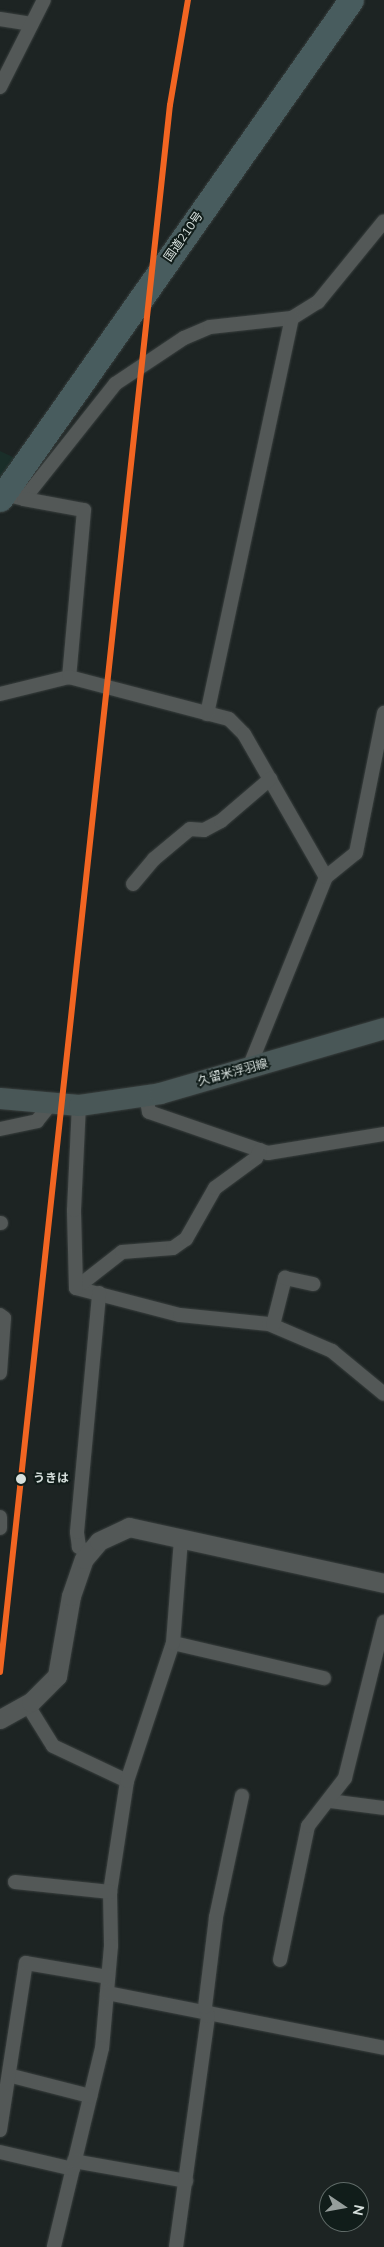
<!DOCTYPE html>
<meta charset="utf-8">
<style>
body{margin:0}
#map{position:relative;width:384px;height:2247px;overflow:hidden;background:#1d2423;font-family:"Nunito Sans","Noto Sans JP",sans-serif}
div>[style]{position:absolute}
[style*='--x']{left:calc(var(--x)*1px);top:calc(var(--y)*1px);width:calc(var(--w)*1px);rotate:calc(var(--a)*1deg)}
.built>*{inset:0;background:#1a2e29}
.roads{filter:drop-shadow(0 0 1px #393f3e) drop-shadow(0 0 1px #393f3e)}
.street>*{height:14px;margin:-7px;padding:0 7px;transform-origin:7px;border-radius:7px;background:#535857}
.secondary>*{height:19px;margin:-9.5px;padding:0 9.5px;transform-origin:9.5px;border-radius:9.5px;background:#535857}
.primary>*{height:21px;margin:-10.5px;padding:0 10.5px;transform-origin:10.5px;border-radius:10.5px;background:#495757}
.highway>*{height:25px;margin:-12.5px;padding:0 12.5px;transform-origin:12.5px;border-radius:12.5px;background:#485c5e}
.rail-1>*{height:6px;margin:-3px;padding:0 3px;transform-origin:3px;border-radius:3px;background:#f26522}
.dots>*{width:14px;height:14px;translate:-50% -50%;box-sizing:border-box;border:2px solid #111d1a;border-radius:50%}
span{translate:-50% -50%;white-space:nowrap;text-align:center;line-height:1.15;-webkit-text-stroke:4px #111d1a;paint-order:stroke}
.street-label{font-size:12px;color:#d7e0dd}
.stop-label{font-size:12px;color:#d7e0dd;font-weight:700}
.left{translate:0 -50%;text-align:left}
.north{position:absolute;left:319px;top:2182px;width:50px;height:50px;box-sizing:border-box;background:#111d1a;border:1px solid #606b68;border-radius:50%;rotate:102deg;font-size:14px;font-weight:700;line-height:20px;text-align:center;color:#d7e0dd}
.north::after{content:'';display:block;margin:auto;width:18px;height:22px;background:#969e9c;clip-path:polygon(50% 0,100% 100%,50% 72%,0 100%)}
</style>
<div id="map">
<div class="built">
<div style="clip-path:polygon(0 451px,15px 458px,0 481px)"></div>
</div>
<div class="roads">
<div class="street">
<div style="--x:0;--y:19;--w:32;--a:9"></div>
<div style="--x:0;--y:87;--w:97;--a:-63.2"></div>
<div style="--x:4;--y:494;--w:21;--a:14"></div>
<div style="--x:24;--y:499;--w:147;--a:-51.6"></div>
<div style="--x:115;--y:384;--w:83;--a:-33.7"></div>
<div style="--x:184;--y:338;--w:28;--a:-23"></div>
<div style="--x:210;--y:327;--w:82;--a:-6.3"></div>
<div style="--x:292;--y:318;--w:31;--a:-32"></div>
<div style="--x:318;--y:302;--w:104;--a:-50.8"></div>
<div style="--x:24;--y:499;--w:61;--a:10.4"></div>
<div style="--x:84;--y:510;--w:168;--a:95.1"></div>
<div style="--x:0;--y:694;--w:71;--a:-13.8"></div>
<div style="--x:69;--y:677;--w:165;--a:14.7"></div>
<div style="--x:229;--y:719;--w:21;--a:45"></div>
<div style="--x:244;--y:734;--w:165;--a:60.2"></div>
<div style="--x:326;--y:877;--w:208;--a:112"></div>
<div style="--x:207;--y:714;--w:405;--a:-77.9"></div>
<div style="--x:326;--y:877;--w:38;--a:-39"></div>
<div style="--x:356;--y:853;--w:143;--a:-78.7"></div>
<div style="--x:133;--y:884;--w:33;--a:-50"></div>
<div style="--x:154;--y:859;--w:47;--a:-39.8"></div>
<div style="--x:190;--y:829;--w:14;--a:4"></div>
<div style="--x:204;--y:830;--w:19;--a:-28"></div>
<div style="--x:221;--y:821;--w:65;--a:-40.6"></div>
<div style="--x:146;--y:1095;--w:17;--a:80"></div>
<div style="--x:149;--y:1112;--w:126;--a:19"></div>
<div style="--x:268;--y:1153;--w:118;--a:-9.3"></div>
<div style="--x:0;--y:1129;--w:38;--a:-12"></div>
<div style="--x:37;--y:1121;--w:21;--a:-51"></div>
<div style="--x:0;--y:1223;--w:1;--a:0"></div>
<div style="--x:76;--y:1288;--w:107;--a:14.6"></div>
<div style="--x:180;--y:1315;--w:89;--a:5.8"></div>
<div style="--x:269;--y:1324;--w:69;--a:23.2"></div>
<div style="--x:332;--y:1351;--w:67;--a:39.6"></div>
<div style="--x:76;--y:1288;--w:58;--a:-38"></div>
<div style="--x:122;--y:1252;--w:51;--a:-4.5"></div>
<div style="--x:173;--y:1248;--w:16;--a:-35"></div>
<div style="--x:186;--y:1239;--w:59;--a:-60.4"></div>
<div style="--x:215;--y:1188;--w:51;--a:-36.2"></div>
<div style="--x:256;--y:1158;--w:9;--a:-63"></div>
<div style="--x:76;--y:1288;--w:78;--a:-91.5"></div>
<div style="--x:74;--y:1210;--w:105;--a:-87.3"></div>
<div style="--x:0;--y:1315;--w:5;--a:37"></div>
<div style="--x:4;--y:1318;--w:55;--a:94.2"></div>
<div style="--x:273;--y:1325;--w:49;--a:-75.7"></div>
<div style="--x:285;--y:1278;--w:29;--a:12"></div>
<div style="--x:0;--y:1517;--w:11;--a:90"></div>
<div style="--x:89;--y:1553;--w:12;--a:-149"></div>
<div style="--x:79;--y:1547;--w:15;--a:-98"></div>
<div style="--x:77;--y:1532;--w:240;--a:-84.7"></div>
<div style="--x:173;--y:1643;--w:155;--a:13.1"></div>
<div style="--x:27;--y:1704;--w:49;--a:58.2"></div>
<div style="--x:53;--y:1746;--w:82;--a:25.3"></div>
<div style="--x:127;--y:1781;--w:112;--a:98.7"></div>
<div style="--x:110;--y:1892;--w:54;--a:88.9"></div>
<div style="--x:111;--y:1946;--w:102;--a:95"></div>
<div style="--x:102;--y:2048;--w:205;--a:103.6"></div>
<div style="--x:127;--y:1781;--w:145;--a:-71.6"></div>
<div style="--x:173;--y:1643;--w:104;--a:-85.6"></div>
<div style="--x:330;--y:1801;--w:54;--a:7.4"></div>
<div style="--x:15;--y:1882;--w:96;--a:6"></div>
<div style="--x:280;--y:1960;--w:137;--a:-78.2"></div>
<div style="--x:308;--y:1826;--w:61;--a:-52.4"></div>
<div style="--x:345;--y:1778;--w:161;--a:-76"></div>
<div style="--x:107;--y:1993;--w:282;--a:11.2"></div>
<div style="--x:12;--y:2076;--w:81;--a:14.4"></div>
<div style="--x:0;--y:2130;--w:169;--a:-81.2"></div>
<div style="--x:26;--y:1963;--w:83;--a:9.7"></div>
<div style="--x:0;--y:2152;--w:75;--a:13.1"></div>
<div style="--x:74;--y:2161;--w:114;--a:10.1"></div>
<div style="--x:176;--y:2247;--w:233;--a:-82.1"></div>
<div style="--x:208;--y:2016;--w:9;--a:-108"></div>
<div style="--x:205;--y:2007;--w:91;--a:-83"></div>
<div style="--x:216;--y:1917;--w:124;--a:-77.9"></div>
</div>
<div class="secondary">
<div style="--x:0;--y:1719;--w:35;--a:-29"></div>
<div style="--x:31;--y:1702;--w:37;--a:-45"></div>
<div style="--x:57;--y:1676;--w:81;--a:-80.1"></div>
<div style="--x:71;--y:1596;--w:39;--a:-71"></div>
<div style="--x:84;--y:1559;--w:23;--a:-50"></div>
<div style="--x:99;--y:1541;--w:33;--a:-25"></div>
<div style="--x:129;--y:1527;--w:261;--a:12.4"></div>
</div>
<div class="primary">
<div style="--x:0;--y:1098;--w:79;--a:5.1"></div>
<div style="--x:79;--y:1105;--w:82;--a:-8.4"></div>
<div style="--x:160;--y:1093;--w:233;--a:-16.2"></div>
</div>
<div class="highway">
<div style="--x:0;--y:499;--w:610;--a:-54.88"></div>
</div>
</div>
<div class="rail-1">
<div style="--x:0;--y:1672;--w:1576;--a:-83.81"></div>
<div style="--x:170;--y:105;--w:107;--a:-80.3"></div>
</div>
<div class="dots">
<div style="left:21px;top:1479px;background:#d7e0dd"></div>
</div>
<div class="street-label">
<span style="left:184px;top:237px;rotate:-55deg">国道210号</span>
<span style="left:233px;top:1073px;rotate:-15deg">久留米浮羽線</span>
</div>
<div class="stop-label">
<span class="left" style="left:33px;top:1479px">うきは</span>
</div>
<div class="north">N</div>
</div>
